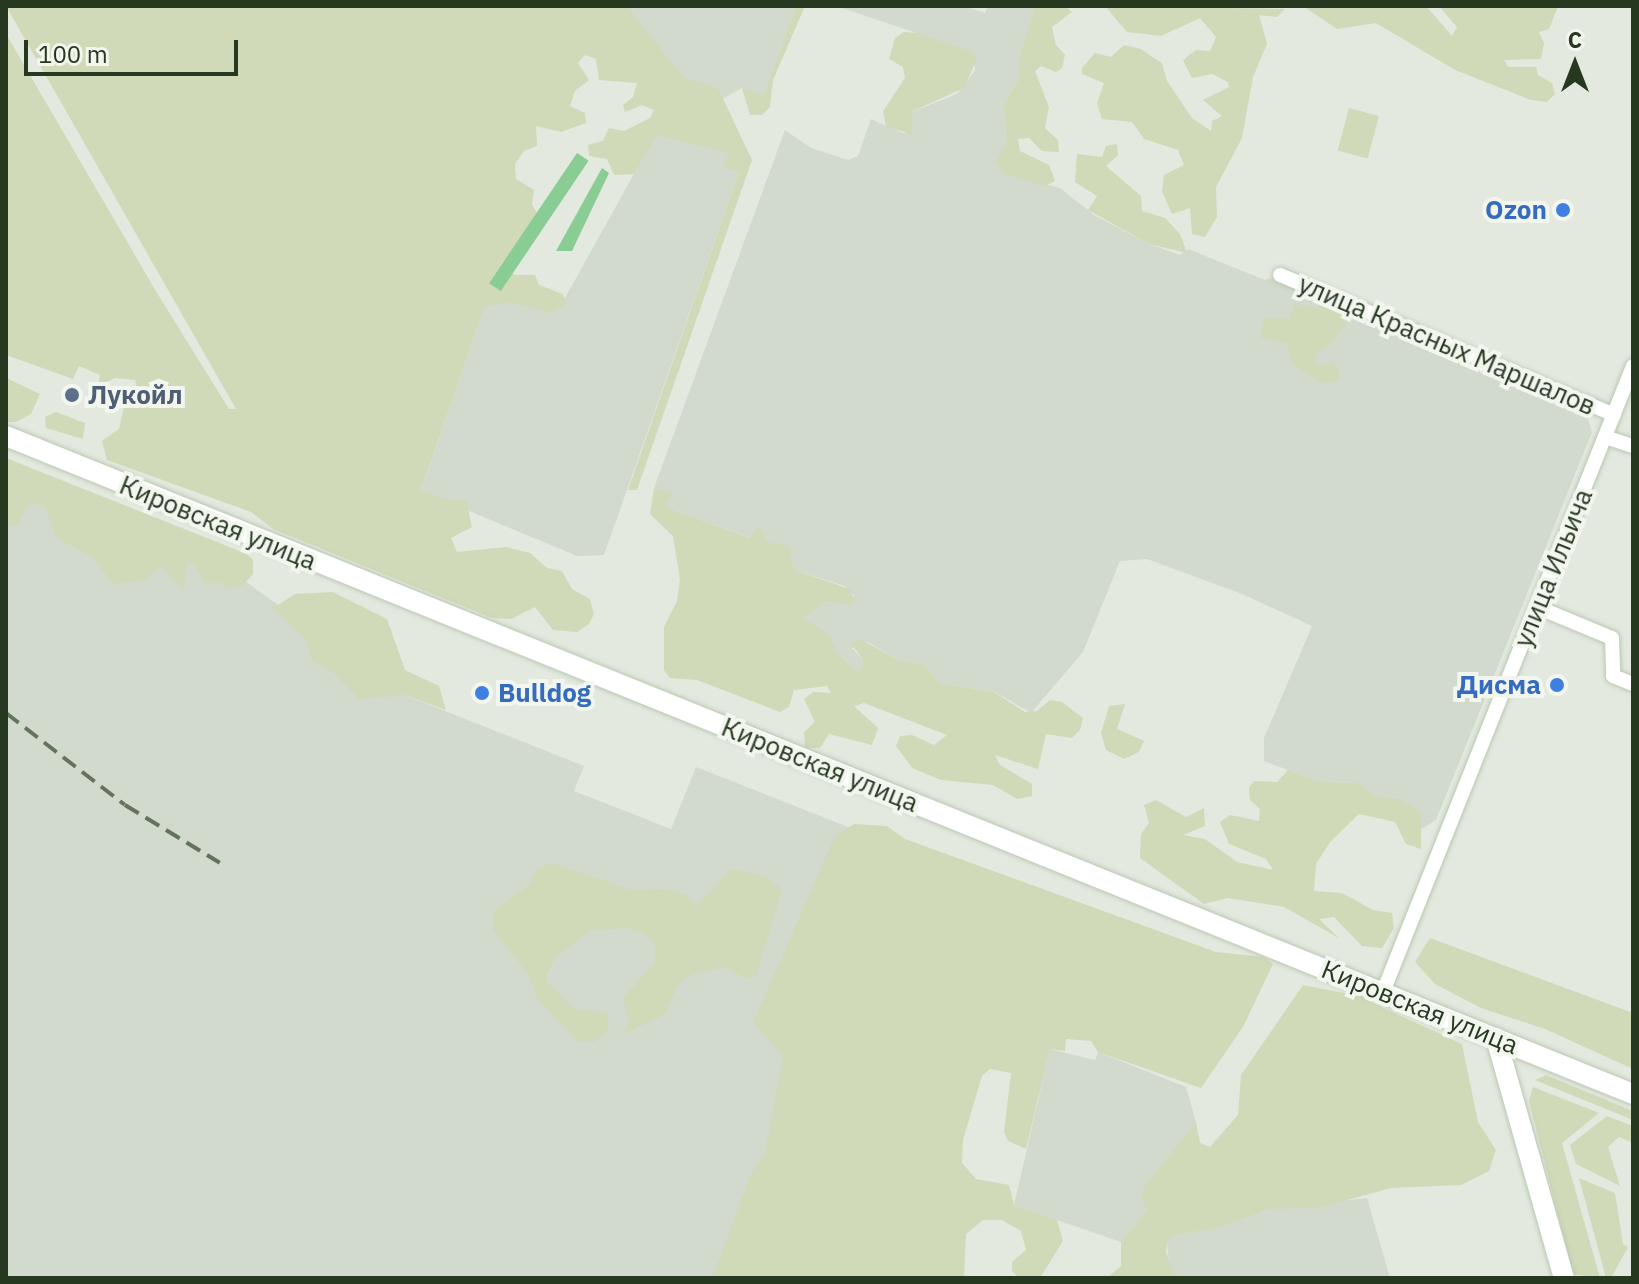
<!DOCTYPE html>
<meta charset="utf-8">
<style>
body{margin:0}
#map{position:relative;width:1639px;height:1284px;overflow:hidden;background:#e3e9df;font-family:"IBM Plex Sans",sans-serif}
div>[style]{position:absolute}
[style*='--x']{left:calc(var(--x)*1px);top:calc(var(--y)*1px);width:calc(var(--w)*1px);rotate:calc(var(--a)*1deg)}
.built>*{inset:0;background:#d2d9cd}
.green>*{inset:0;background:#d0d9b8;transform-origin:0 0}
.water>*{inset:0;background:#89cc94;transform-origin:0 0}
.roads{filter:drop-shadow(0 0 2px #bac8b3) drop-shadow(0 0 2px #bac8b3)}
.street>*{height:14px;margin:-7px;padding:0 7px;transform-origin:7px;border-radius:7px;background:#fff}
.secondary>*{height:20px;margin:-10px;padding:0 10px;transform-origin:10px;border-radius:10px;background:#fff}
.rail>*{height:4px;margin-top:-2px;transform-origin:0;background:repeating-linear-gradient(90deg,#62745b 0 16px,transparent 0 24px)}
.dots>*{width:22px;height:22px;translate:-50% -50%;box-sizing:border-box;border:4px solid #f2f6ef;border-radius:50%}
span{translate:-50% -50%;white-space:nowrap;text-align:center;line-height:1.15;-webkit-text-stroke:8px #f2f6ef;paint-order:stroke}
.shop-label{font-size:26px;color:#366cbe;font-weight:700}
.right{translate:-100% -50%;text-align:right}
.left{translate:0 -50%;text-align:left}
.street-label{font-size:26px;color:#273821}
.service-label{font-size:26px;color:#4e5e75;font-weight:700}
.frame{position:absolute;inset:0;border:8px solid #273821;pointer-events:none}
.north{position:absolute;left:1535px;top:24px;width:80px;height:80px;-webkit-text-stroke:6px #f2f6ef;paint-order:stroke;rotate:0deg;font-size:22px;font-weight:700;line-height:32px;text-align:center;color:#273821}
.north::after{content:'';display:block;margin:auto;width:28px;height:36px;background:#273821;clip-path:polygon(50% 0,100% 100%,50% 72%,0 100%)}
.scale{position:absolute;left:24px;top:40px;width:214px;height:36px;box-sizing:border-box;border:4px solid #273821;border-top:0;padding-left:10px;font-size:24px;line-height:28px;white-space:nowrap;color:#273821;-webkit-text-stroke:6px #f2f6ef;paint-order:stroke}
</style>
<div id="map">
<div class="built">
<div style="clip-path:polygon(626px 6px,796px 6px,764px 97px,742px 88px,722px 99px,718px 88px,683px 78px)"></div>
<div style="clip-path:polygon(836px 6px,964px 6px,985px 13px,988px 6px,1035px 6px,1019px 56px,1019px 78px,1003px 107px,1011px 175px,1060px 188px,1094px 215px,1149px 244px,1180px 255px,1188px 249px,1265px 280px,1273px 277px,1584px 407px,1592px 432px,1436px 820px,1418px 831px,1416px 810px,1400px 799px,1374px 795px,1359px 783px,1320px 782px,1264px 761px,1264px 738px,1312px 626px,1242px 594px,1147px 559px,1120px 561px,1083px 652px,1031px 713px,995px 692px,939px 683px,924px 664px,898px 660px,868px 642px,852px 648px,863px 660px,861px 671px,855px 670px,804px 619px,825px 602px,851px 605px,854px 595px,845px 586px,794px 570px,790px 547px,767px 542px,763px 530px,751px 538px,666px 507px,671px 492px,654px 488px,785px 130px,811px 148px,848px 160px,858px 156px,871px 119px,905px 134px,914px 111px,957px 94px,975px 70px,973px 52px)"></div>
<div style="clip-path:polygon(655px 136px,730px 153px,739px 172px,604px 555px,577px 556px,421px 491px,485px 306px,505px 283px,565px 298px)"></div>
<div style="clip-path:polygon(6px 473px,232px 572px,405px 695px,584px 766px,574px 791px,671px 829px,696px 767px,853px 829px,795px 1047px,769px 1173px,715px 1278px,6px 1278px)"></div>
<div style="clip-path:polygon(1050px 1049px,1095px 1060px,1098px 1052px,1186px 1087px,1196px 1122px,1146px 1184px,1148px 1209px,1121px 1242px,1014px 1205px)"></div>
<div style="clip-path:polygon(1367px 1198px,1390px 1278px,1176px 1278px,1169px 1264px,1167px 1242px,1176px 1235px,1219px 1228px,1270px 1209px)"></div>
</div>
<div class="green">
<div style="clip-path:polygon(6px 6px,627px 6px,683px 77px,718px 88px,752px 160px,637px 490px,628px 490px,739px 172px,723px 166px,729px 153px,656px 136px,634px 174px,614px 175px,607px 159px,589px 156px,588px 145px,603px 141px,609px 128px,624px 131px,650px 118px,654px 110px,642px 105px,625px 112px,623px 105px,633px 97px,637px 83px,599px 80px,596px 59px,585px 55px,578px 63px,589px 80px,575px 91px,570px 106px,585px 113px,586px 123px,561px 132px,536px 126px,537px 146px,524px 151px,515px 164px,516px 179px,534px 190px,532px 205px,538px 214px,524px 234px,518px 259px,507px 267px,515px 275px,535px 275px,539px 285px,563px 294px,565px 304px,550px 313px,512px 302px,485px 306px,421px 490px,447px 500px,466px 500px,472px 527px,451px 538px,457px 552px,506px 547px,530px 553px,547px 568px,562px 571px,572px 589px,590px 599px,594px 614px,589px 624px,577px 632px,553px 630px,535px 607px,511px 619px,492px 618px,273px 529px,251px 512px,107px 460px,102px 441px,119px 429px,126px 398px,137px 389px,135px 380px,115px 378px,98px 386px,100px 375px,79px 366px,73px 379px,6px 355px,6px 34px,157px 293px,229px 409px,236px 409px)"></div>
<div style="clip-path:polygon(796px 6px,805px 6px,773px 80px,770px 107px,762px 115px,750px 115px,742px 88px,764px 96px)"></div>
<div style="clip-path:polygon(1035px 6px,1066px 6px,1072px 12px,1052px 27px,1056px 45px,1065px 55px,1062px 68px,1056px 72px,1041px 66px,1035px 71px,1049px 107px,1045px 128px,1058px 140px,1059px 152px,1042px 151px,1029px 138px,1018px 139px,1020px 151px,1049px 165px,1055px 181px,1045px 186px,1004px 174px,996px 162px,1007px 141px,1003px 107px,1019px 78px,1019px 56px)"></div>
<div style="clip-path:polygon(1105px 6px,1285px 9px,1277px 17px,1259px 15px,1267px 44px,1253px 77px,1242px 138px,1216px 187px,1217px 217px,1205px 237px,1192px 234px,1190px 208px,1172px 214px,1162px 191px,1164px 175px,1184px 165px,1178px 150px,1144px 139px,1132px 122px,1102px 119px,1097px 103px,1104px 83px,1082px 74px,1082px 68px,1095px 53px,1111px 57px,1124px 45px,1141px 49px,1162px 63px,1167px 81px,1192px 118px,1211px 131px,1212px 121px,1222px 116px,1203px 100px,1229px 87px,1228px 82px,1212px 74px,1192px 78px,1183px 60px,1196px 50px,1210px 51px,1216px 37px,1200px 18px,1161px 36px,1127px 32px)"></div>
<div style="clip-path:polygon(1303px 6px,1426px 6px,1452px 36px,1457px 27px,1439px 6px,1558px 6px,1549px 29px,1539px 32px,1544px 43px,1541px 59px,1504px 60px,1508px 67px,1536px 67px,1538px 75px,1552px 83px,1555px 94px,1547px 102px,1531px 100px,1455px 70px,1376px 23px,1337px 29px)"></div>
<div style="clip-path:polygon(917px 33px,974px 52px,976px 61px,964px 88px,913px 111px,912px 135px,886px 126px,883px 111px,905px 78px,903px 67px,889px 59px,895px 38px,904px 32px)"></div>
<div style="left:1349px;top:108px;width:31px;height:44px;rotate:15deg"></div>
<div style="clip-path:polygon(1117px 144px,1118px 155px,1106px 166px,1141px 196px,1142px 211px,1165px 218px,1180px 234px,1187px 253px,1149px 244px,1088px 210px,1097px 196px,1075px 182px,1077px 154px,1102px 157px,1106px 146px)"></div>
<div style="clip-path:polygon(1328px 300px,1348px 310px,1349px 318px,1333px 342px,1316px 354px,1315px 362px,1324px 366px,1333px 360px,1340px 372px,1337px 381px,1321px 383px,1293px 364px,1286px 343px,1260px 337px,1265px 318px,1290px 319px,1294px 304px,1319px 308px)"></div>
<div style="clip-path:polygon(6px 378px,40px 394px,31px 414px,16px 422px,6px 422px)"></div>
<div style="clip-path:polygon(56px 412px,85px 423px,83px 439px,46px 428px,45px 417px)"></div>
<div style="clip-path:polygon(6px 458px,247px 554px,253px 560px,253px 574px,242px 586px,227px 589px,220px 582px,204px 584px,195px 565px,187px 563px,183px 591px,161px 566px,145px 580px,114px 584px,91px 556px,57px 538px,44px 505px,29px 504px,17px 525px,6px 527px)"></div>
<div style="clip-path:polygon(654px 488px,672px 492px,666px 507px,750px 538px,757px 528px,763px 530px,767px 542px,790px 546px,794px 570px,850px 589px,855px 601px,851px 605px,825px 602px,804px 619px,829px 634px,837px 652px,855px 670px,861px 671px,863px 660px,851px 643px,862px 640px,898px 660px,924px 664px,939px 683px,994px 692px,1025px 712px,1037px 711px,1050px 700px,1062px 702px,1083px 718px,1080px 730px,1072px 738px,1046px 734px,1038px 769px,995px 755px,1000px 765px,1032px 784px,1032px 796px,1017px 799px,993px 785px,941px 780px,912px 768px,896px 746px,900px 736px,912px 735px,934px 745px,947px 735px,864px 703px,854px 706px,878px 728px,872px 745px,829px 734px,820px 748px,805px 748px,804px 732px,815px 722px,804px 699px,813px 692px,831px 693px,827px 686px,794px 690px,789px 707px,780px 712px,697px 680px,670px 678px,664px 670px,664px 627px,677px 601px,680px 579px,673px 536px,650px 514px)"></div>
<div style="clip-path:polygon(333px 592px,387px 619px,405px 670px,439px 686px,446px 710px,405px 695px,359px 699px,333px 672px,312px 661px,306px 640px,273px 608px,295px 594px)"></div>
<div style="clip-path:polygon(1125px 704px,1117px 729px,1144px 741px,1139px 752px,1124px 759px,1106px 750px,1101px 733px,1109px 706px)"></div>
<div style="clip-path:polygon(1288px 770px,1320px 782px,1359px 783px,1374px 795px,1400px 799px,1421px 812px,1421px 849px,1406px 844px,1395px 822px,1359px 814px,1330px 842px,1316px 864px,1314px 891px,1342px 893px,1373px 910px,1392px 913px,1394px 928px,1382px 948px,1362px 946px,1334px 917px,1319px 919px,1339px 938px,1284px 907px,1228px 898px,1204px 904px,1140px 858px,1141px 834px,1149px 823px,1144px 805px,1156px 800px,1186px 817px,1204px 808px,1205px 826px,1183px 835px,1205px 839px,1237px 862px,1273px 870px,1266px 859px,1229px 844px,1220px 822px,1230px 815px,1259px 821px,1260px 809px,1250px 800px,1249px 788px,1254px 781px,1277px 782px)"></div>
<div style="clip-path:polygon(854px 824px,887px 826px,905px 839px,1216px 952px,1264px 957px,1273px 964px,1243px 1027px,1201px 1088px,1098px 1052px,1091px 1041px,1066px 1039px,1065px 1051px,1050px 1049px,1026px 1149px,1008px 1141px,1004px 1132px,1011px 1073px,990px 1069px,982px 1076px,963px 1140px,962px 1163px,976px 1179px,1009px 1185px,1014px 1205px,1057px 1220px,1063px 1241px,1040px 1278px,1019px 1278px,1012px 1271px,1012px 1262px,1026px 1250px,1021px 1231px,1002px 1220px,983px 1220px,966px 1234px,964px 1278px,712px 1278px,751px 1174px,765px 1153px,783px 1056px,753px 1023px,835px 836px)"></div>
<div style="clip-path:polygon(552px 863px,631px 890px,667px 889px,688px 896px,693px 903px,701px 902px,731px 869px,767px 877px,782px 890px,756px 976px,747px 979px,725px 967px,694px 974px,678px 984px,665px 1014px,622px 1035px,629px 1021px,623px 998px,654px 964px,656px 947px,645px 934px,628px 928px,591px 930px,556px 957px,547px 973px,547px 982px,574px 1009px,608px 1013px,608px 1031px,594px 1042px,579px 1042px,538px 1000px,529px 975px,493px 930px,494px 911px,529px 885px,536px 870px)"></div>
<div style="clip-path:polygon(1430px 938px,1633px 1013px,1633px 1069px,1545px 1029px,1481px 1008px,1435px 984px,1415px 962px)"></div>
<div style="clip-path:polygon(1303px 985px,1358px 996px,1462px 1044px,1478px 1122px,1496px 1150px,1489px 1171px,1461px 1185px,1391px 1188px,1321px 1207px,1270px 1209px,1219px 1228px,1176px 1235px,1167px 1242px,1166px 1252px,1176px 1278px,1107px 1278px,1121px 1266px,1121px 1242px,1147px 1210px,1141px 1197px,1146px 1184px,1196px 1122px,1200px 1143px,1210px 1147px,1238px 1115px,1241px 1075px)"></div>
<div style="clip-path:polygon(1546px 1075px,1633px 1111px,1633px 1120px,1535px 1080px)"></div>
<div style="clip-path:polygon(1533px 1087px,1599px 1113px,1562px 1143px,1600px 1278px,1573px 1274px,1529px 1101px)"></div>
<div style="clip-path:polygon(1607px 1116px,1633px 1126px,1633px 1143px,1619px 1137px,1608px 1147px,1620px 1186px,1576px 1164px,1570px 1145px)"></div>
<div style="clip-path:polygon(1579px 1178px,1615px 1193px,1623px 1244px,1628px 1247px,1611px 1278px,1606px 1278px)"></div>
</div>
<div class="water">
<div style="left:577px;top:153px;width:14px;height:157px;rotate:34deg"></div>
<div style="clip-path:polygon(602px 168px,609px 173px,572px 251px,556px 251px)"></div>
</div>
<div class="roads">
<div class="street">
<div style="--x:1280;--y:275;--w:362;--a:22.7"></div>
<div style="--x:1605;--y:437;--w:29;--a:18"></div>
<div style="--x:1537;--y:607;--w:81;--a:22.5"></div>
<div style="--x:1612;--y:638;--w:38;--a:88"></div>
<div style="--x:1613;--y:676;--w:22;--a:22"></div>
<div style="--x:1383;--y:992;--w:674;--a:-68.23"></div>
</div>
<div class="secondary">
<div style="--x:6;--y:436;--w:1755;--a:22.02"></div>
<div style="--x:1496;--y:1038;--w:249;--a:74.2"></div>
</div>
</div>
<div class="rail">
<div style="--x:6;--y:713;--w:150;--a:37.7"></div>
<div style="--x:125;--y:805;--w:111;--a:31.4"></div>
</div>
<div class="dots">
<div style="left:1563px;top:210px;background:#3f7fe0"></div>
<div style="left:72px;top:395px;background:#5c6f8a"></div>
<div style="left:1557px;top:685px;background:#3f7fe0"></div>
<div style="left:482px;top:693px;background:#3f7fe0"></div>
</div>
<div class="shop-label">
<span class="right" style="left:1547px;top:210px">Ozon</span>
<span class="right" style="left:1541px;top:685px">Дисма</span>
<span class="left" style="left:498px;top:693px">Bulldog</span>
</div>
<div class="street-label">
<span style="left:1447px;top:345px;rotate:23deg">улица Красных Маршалов</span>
<span style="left:218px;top:523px;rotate:22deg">Кировская улица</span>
<span style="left:1553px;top:568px;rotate:-68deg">улица Ильича</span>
<span style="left:820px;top:765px;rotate:22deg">Кировская улица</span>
<span style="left:1420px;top:1007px;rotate:22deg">Кировская улица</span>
</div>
<div class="service-label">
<span class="left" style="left:88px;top:395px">Лукойл</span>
</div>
<div class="frame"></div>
<div class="north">С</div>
<div class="scale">100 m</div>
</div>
